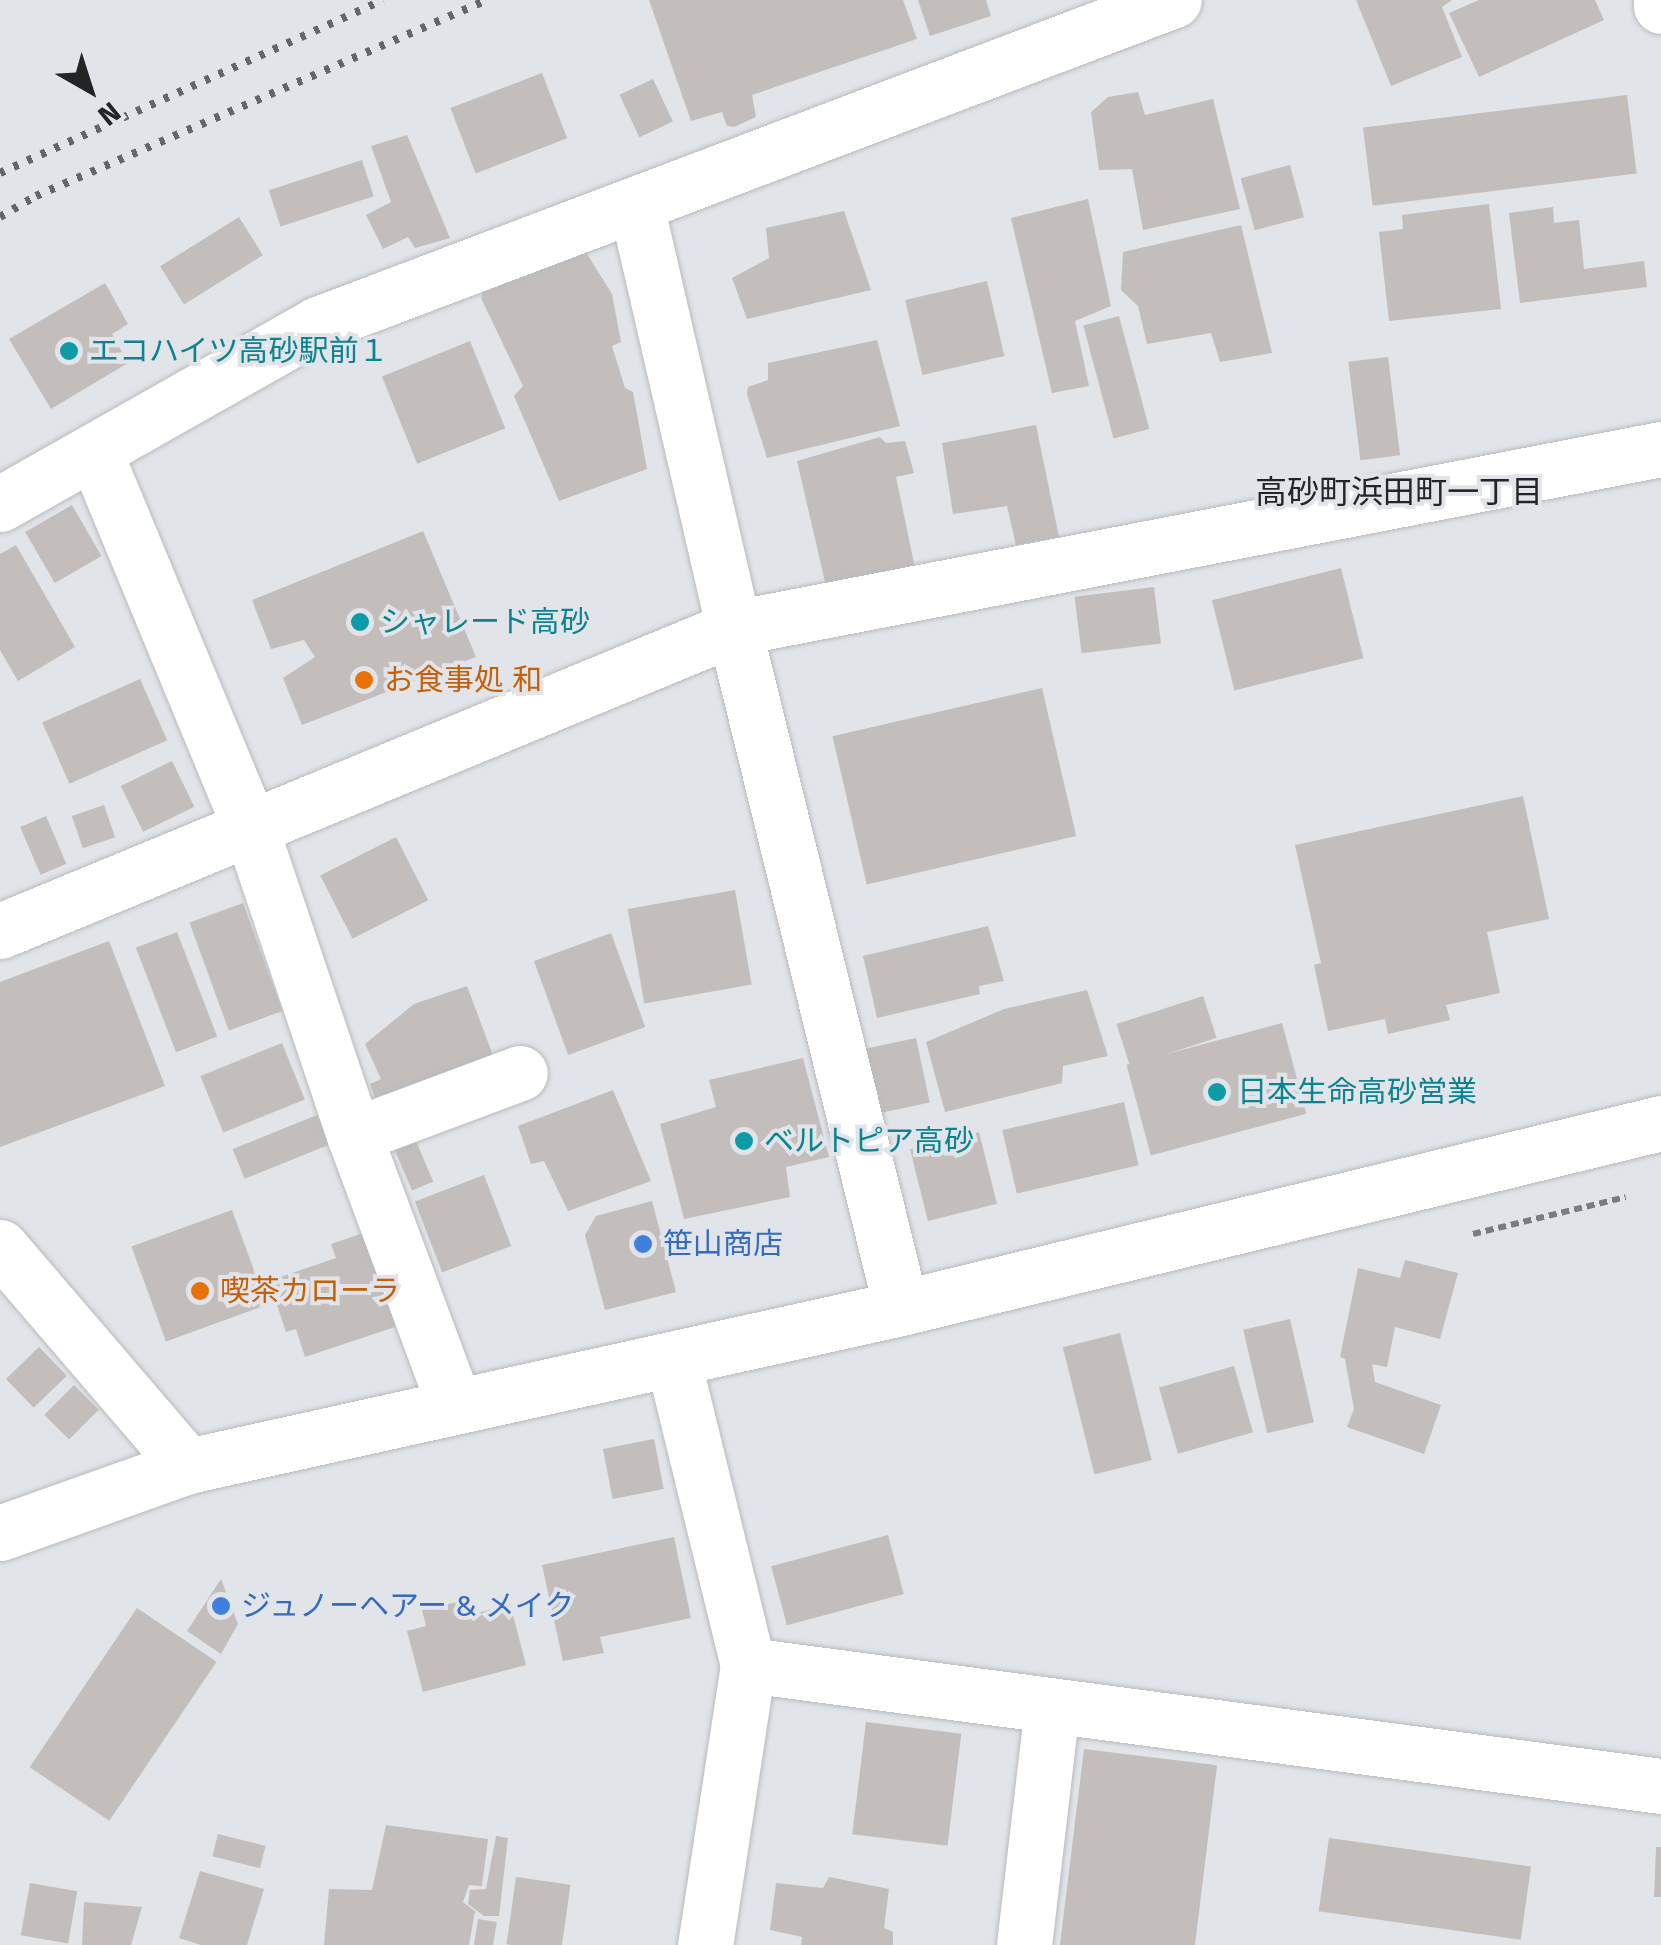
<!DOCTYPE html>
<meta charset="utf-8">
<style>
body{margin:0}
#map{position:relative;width:1661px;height:1945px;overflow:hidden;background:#e1e4e8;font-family:"Fira Sans","Noto Sans JP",sans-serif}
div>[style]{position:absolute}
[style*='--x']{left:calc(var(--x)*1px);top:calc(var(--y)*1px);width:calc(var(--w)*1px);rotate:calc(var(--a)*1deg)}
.building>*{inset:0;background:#c3bebc;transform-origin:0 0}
.path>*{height:6px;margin-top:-3px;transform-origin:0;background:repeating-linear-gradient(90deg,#7a7c7f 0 8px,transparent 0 13px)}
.roads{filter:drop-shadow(0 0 2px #b7babe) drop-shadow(0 0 2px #b7babe)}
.street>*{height:55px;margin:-27.5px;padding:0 27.5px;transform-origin:27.5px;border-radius:27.5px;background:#fff}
.secondary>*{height:55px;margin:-27.5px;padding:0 27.5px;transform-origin:27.5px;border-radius:27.5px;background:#fff}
.rail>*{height:8px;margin-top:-4px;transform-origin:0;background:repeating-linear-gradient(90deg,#656669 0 5px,transparent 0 15px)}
.dots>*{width:28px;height:28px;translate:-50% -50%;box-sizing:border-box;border:5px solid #e1e4e8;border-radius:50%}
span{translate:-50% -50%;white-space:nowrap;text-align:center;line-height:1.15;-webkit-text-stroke:8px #e1e4e8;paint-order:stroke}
.culture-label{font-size:30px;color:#0d838f}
.left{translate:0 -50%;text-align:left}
.food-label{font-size:30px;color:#c56008}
.shop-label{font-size:30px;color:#366cbe}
.neighbourhood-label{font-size:32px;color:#232426}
.north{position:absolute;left:40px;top:40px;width:100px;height:100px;-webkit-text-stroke:8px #e1e4e8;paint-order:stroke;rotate:141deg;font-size:28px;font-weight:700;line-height:40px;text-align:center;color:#232426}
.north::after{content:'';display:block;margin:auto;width:35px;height:45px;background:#232426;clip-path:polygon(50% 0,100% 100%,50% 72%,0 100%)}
</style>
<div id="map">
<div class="building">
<div style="clip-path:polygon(649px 0,903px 0,917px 39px,752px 95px,756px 117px,734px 127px,727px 126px,722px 112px,691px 121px)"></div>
<div style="clip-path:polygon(918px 0,986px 0,991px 16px,930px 36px)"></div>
<div style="clip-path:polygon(1356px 0,1452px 0,1442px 7px,1462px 57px,1391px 86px)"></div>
<div style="clip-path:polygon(1479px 0,1595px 0,1604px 20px,1479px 77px,1449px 13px)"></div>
<div style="left:542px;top:73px;width:70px;height:98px;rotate:69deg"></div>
<div style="left:653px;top:79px;width:47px;height:37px;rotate:65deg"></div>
<div style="clip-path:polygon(1138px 92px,1145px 115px,1213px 99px,1240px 209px,1143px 230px,1132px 169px,1099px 170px,1091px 112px,1108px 97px)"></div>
<div style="left:1627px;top:95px;width:79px;height:266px;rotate:83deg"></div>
<div style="clip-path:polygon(407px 135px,450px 238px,415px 248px,408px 237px,383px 249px,366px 215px,391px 202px,371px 146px)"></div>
<div style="left:362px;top:160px;width:38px;height:98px;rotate:72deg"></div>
<div style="left:1290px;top:165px;width:54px;height:51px;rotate:75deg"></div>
<div style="clip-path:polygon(1088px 199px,1111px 306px,1075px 321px,1089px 386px,1052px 393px,1011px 218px)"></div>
<div style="clip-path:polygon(1489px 204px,1501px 309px,1389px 321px,1379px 232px,1403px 229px,1402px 215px)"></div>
<div style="clip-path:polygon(1553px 207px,1554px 223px,1579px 220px,1584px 269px,1644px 261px,1647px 287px,1520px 303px,1509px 213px)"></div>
<div style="clip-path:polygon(844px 211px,871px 290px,747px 319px,732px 278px,769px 258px,766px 228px)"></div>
<div style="left:239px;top:217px;width:45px;height:93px;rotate:58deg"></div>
<div style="clip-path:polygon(1241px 225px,1272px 353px,1220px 362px,1211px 333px,1147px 344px,1138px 306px,1121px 290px,1123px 252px)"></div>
<div style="clip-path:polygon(584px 249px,612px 294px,621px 342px,612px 346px,625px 388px,633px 392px,647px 469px,559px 501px,514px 396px,523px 386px,481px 298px,483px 291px)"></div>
<div style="left:987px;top:281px;width:77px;height:84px;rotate:77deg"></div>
<div style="clip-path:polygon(105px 283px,128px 324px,112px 334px,128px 363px,51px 409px,9px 339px)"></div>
<div style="left:1119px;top:316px;width:117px;height:37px;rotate:75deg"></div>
<div style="clip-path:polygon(877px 340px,900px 426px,767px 458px,747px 394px,748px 387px,768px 380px,768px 363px)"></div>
<div style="left:470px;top:341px;width:94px;height:95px;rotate:68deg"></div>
<div style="left:1388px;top:357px;width:99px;height:40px;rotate:83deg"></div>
<div style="clip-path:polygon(1036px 425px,1059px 537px,1016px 545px,1007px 506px,953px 514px,942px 443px)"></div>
<div style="clip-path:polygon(880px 437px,886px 443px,905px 441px,914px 473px,896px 477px,915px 568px,826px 586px,797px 461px)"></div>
<div style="left:72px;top:505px;width:59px;height:54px;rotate:60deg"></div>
<div style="clip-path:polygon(423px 531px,476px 657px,302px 725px,283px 678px,315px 657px,304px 640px,271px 649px,252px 600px)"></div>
<div style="clip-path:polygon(16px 545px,75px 647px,18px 681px,0 650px,0 554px)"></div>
<div style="left:1341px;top:568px;width:93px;height:133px;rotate:76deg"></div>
<div style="left:1154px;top:587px;width:57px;height:80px;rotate:83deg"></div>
<div style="left:140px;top:679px;width:67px;height:107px;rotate:66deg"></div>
<div style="left:1042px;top:688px;width:152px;height:215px;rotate:77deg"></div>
<div style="left:172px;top:761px;width:51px;height:57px;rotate:64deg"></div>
<div style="clip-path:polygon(1523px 796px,1549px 919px,1487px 932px,1500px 993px,1446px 1005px,1450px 1020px,1388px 1034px,1385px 1019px,1328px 1031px,1314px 965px,1321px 963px,1295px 845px)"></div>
<div style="left:104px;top:805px;width:34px;height:34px;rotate:71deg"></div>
<div style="left:46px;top:816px;width:52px;height:28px;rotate:67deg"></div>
<div style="left:396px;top:837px;width:71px;height:85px;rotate:63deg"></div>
<div style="left:735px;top:890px;width:96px;height:109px;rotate:80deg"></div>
<div style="left:243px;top:903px;width:115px;height:57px;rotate:70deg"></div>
<div style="clip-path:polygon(988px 926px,1004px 981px,979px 986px,980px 994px,877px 1018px,863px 956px)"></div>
<div style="left:177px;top:932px;width:112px;height:44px;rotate:69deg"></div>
<div style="left:611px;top:933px;width:100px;height:82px;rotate:70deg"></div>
<div style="clip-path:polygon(109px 941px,165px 1086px,0 1147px,0 982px)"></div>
<div style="clip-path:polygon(467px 986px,498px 1069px,379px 1109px,370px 1084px,381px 1079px,365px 1044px,414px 1004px)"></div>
<div style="clip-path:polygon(1087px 990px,1108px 1056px,1063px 1066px,1062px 1083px,945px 1112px,926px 1042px,1004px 1009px)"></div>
<div style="left:1203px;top:996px;width:44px;height:91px;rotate:72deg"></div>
<div style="left:1282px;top:1023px;width:94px;height:161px;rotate:75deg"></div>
<div style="left:916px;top:1038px;width:66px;height:53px;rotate:78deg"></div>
<div style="left:282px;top:1043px;width:61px;height:88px;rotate:68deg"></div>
<div style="clip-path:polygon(803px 1058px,829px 1157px,786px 1167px,790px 1197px,684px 1219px,660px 1124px,716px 1107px,709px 1080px)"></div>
<div style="clip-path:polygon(613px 1090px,651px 1181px,568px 1211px,544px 1161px,531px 1164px,518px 1126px)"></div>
<div style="left:1124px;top:1102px;width:65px;height:125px;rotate:77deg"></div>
<div style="left:317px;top:1115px;width:32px;height:91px;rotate:68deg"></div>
<div style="left:979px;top:1132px;width:74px;height:71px;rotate:76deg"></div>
<div style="left:416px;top:1141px;width:44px;height:23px;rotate:67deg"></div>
<div style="left:484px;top:1175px;width:76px;height:74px;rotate:69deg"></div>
<div style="clip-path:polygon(652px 1201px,676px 1292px,605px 1310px,585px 1235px,596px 1216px)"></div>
<div style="left:232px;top:1210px;width:101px;height:107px;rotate:70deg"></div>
<div style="clip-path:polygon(366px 1232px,407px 1323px,305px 1357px,296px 1329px,286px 1332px,269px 1281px,336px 1258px,331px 1244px)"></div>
<div style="clip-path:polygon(1405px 1260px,1458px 1273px,1440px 1339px,1395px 1327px,1387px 1367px,1372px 1364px,1375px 1382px,1441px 1405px,1424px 1454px,1347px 1427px,1354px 1409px,1345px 1359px,1340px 1357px,1358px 1268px,1400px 1278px)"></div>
<div style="left:1290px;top:1319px;width:106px;height:48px;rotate:77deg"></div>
<div style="left:1120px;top:1333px;width:131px;height:59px;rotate:76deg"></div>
<div style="left:39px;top:1347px;width:40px;height:46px;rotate:46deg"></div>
<div style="left:1234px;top:1366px;width:69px;height:78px;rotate:74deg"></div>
<div style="left:74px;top:1385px;width:35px;height:42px;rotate:45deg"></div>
<div style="left:654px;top:1439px;width:51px;height:52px;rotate:79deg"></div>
<div style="left:888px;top:1535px;width:61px;height:121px;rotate:75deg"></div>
<div style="clip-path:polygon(674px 1537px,691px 1618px,600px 1637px,604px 1653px,563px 1661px,542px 1565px)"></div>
<div style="clip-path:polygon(221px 1579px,238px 1624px,221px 1654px,187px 1631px)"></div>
<div style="clip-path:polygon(470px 1599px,474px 1614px,510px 1604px,526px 1665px,423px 1692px,407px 1631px,426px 1626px,422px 1610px)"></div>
<div style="left:137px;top:1608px;width:96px;height:192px;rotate:34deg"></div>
<div style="left:866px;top:1722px;width:96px;height:113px;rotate:7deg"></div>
<div style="left:1084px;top:1749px;width:134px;height:198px;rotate:7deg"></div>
<div style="clip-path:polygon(386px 1825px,488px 1839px,482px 1886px,469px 1885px,463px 1902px,475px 1911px,469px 1945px,324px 1945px,329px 1889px,372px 1890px)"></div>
<div style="left:218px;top:1834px;width:49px;height:23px;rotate:14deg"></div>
<div style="clip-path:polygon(496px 1836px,508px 1838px,499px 1916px,484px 1916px,468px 1904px,470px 1890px,486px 1889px)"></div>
<div style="left:1329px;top:1838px;width:204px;height:74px;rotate:8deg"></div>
<div style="clip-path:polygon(1656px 1847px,1661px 1847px,1661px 1897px,1654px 1897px)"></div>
<div style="clip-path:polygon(200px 1871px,264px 1889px,247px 1945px,201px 1945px,179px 1938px)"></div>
<div style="left:516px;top:1877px;width:55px;height:68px;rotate:8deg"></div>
<div style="clip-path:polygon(829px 1877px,889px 1889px,884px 1928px,893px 1932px,893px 1945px,801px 1945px,802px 1937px,770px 1930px,776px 1883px,823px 1888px)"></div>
<div style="left:30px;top:1883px;width:48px;height:53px;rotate:10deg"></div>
<div style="clip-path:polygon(84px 1902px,142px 1907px,131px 1945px,82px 1945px)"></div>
<div style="left:478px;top:1919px;width:19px;height:26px;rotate:9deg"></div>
</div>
<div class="path">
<div style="--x:1473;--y:1234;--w:157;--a:-13.6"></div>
</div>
<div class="roads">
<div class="street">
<div style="--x:1661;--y:0;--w:6;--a:90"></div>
<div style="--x:636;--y:205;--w:434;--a:77"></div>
<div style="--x:734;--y:628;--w:700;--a:76.2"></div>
<div style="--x:95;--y:453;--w:407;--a:67.5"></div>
<div style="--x:251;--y:829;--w:323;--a:71.4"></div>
<div style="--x:354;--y:1135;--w:289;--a:69.6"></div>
<div style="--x:0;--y:504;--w:365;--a:-29.5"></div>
<div style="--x:318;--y:324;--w:915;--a:-20.73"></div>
<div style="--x:0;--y:931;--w:794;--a:-22.43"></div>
<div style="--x:734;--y:628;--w:944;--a:-10.93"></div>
<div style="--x:354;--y:1135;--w:177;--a:-20.5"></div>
<div style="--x:0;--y:1247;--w:289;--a:49.4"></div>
<div style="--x:673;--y:1360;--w:314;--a:76.2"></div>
<div style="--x:748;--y:1665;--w:283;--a:98.7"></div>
<div style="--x:748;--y:1665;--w:921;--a:7.55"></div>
<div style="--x:1024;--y:1945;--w:241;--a:-83.3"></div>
</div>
<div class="secondary">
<div style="--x:0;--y:1533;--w:200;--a:-19.6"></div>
<div style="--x:188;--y:1466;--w:730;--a:-12.49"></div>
<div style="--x:901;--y:1308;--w:782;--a:-13.68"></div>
</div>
</div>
<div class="rail">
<div style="--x:0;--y:173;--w:420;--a:-24.3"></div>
<div style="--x:0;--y:217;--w:42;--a:-30.3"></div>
<div style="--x:36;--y:196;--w:491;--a:-23.5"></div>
</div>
<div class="dots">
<div style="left:69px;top:351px;background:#0f9aa8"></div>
<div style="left:360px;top:622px;background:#0f9aa8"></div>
<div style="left:364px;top:680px;background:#e8710a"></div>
<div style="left:1217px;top:1092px;background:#0f9aa8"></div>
<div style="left:744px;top:1141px;background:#0f9aa8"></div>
<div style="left:643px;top:1244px;background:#3f7fe0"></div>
<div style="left:200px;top:1291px;background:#e8710a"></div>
<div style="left:221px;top:1606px;background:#3f7fe0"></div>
</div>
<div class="culture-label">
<span class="left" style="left:89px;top:351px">エコハイツ高砂駅前１</span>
<span class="left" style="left:380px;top:622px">シャレード高砂</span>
<span class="left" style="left:1237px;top:1092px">日本生命高砂営業</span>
<span class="left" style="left:764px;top:1141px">ベルトピア高砂</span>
</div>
<div class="food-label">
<span class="left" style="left:384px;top:680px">お食事処 和</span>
<span class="left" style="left:220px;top:1291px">喫茶カローラ</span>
</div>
<div class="shop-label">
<span class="left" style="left:663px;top:1244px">笹山商店</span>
<span class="left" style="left:241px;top:1606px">ジュノーヘアー &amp; メイク</span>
</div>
<div class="neighbourhood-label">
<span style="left:1399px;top:492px">高砂町浜田町一丁目</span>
</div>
<div class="north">N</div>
</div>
